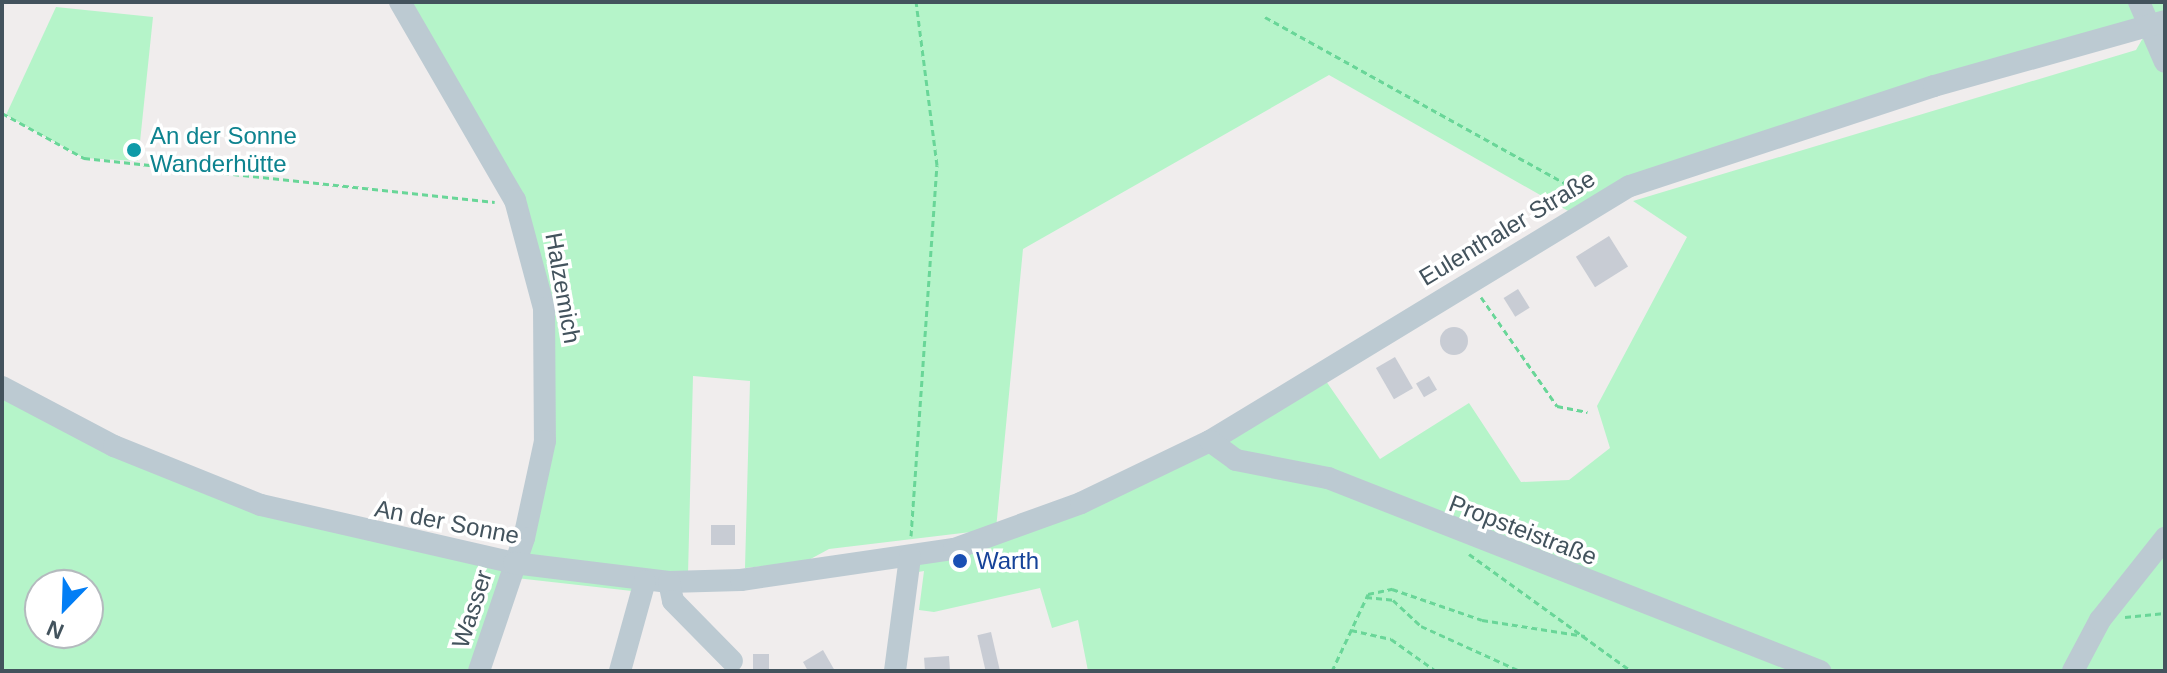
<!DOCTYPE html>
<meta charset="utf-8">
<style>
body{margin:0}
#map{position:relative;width:2167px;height:673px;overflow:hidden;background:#f0eded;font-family:Arial,sans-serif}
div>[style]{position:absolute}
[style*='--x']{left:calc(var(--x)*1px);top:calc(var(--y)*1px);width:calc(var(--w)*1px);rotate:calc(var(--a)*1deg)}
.green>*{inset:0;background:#b5f4c9}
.building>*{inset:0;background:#c8ccd4;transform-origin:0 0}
.round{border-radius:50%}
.path>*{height:3px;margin-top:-1.5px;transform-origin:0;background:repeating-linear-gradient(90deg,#69d698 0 6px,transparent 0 10px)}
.minor>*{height:22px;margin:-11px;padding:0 11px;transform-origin:11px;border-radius:11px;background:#bccad2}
.dots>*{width:22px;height:22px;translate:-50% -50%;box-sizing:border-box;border:4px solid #fff;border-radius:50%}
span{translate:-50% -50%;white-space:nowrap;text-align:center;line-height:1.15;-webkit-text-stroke:7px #fff;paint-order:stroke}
.culture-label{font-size:24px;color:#0d838f}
.left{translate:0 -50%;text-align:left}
.street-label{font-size:24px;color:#43535d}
.transit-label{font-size:24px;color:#164399}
.frame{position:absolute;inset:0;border:4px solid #43535d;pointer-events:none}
.north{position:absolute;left:24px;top:569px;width:80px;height:80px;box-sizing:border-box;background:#fff;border:2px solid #b4babe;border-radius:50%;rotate:203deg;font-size:22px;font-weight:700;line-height:32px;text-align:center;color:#43535d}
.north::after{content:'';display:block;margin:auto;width:28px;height:36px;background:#027ef5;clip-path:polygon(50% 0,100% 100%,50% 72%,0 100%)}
</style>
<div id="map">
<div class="green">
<div style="clip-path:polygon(evenodd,400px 2px,2165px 2px,2165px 21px,2148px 30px,2165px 62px,2165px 671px,1088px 671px,1078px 620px,1052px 628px,1040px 588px,934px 612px,919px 610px,924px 571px,900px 575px,910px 557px,1081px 503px,1319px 371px,1380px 459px,1469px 403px,1521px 482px,1569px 480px,1610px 448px,1597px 406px,1687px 237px,1633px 201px,2136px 50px,2147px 31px,1999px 66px,1577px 216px,1329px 75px,1023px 249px,996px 529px,829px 549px,805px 562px,745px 568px,750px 381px,693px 376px,688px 575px,632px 591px,516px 578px,487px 671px,2px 671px,2px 387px,157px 466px,514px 563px,545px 441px,533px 250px,400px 2px,40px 585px,88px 585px,88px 633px,40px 633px,40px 585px)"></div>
<div style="clip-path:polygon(56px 7px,153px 17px,138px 161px,84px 158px,6px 115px)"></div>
</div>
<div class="building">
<div style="left:1609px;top:236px;width:36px;height:39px;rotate:58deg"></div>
<div style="left:1518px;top:289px;width:22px;height:17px;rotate:58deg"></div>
<div class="round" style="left:1440px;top:327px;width:28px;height:28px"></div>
<div style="left:1395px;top:357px;width:36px;height:22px;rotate:60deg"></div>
<div style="left:1429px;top:376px;width:16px;height:15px;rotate:60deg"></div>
<div style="left:711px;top:525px;width:24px;height:20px"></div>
<div style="left:991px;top:632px;width:40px;height:14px;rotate:77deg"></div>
<div style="clip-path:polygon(823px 650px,835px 671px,808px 671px,803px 662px)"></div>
<div style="left:753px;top:654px;width:16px;height:15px"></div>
<div style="left:949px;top:656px;width:15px;height:25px;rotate:86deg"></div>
</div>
<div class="path">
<div style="--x:1265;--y:17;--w:363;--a:29"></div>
<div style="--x:2;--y:113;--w:94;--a:28.8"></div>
<div style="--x:84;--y:158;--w:413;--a:6.1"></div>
<div style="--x:1481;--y:297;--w:133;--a:55.1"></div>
<div style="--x:1557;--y:406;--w:31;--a:11"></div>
<div style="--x:911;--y:536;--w:372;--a:-86"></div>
<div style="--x:937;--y:165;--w:164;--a:-97.3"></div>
<div style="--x:1469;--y:554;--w:200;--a:35.8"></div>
<div style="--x:1366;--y:597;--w:27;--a:6"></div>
<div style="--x:1393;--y:600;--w:38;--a:43"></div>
<div style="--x:1421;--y:626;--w:109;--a:24.4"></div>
<div style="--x:2125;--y:617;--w:40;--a:-5.7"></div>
<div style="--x:1351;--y:630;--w:41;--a:12.7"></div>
<div style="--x:1391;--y:639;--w:55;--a:35.4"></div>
<div style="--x:1332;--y:671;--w:85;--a:-64.9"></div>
<div style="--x:1368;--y:594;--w:25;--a:-12"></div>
<div style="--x:1392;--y:589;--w:95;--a:19"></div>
<div style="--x:1482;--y:620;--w:104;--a:8.8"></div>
</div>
<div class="minor">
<div style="--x:400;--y:2;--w:229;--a:59.9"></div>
<div style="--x:515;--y:200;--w:112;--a:75"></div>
<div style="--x:544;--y:308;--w:133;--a:89.6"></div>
<div style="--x:545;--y:441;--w:99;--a:102.2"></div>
<div style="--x:524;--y:538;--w:140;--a:108.7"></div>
<div style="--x:2139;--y:2;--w:65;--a:66.6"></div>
<div style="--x:2;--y:387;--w:127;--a:27.8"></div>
<div style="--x:114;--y:446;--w:158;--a:21.9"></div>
<div style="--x:261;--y:505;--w:260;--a:12.9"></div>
<div style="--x:514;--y:563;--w:156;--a:7"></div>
<div style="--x:669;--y:582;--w:72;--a:-1.6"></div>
<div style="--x:741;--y:580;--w:215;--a:-8.3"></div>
<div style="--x:954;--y:549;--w:135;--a:-19.9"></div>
<div style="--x:1081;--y:503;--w:143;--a:-25.7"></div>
<div style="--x:1210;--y:441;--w:491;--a:-31.3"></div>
<div style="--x:1630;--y:186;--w:320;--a:-18.2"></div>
<div style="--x:1934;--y:86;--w:240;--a:-15.7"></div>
<div style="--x:1210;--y:441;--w:32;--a:36"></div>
<div style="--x:1236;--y:460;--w:94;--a:11.1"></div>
<div style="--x:1328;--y:478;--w:529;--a:21.42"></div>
<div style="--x:669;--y:582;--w:19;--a:78"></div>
<div style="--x:673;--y:601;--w:84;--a:45.5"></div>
<div style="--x:620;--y:671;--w:93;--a:-74.5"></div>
<div style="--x:895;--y:671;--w:115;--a:-82.5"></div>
<div style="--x:2073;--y:671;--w:58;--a:-62.1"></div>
<div style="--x:2100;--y:620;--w:105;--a:-51.6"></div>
</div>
<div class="dots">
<div style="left:134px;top:150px;background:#0f9aa8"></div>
<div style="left:960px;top:561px;background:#1a4fb4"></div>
</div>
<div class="culture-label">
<span class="left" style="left:150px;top:150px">An der Sonne<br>Wanderhütte</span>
</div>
<div class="street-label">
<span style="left:1507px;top:228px;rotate:-31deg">Eulenthaler Straße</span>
<span style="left:563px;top:288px;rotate:80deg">Halzemich</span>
<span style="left:447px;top:522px;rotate:11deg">An der Sonne</span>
<span style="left:1523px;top:530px;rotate:21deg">Propsteistraße</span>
<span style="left:472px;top:609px;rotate:-72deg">Wasser</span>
</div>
<div class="transit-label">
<span class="left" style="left:976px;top:561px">Warth</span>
</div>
<div class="frame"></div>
<div class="north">N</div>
</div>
